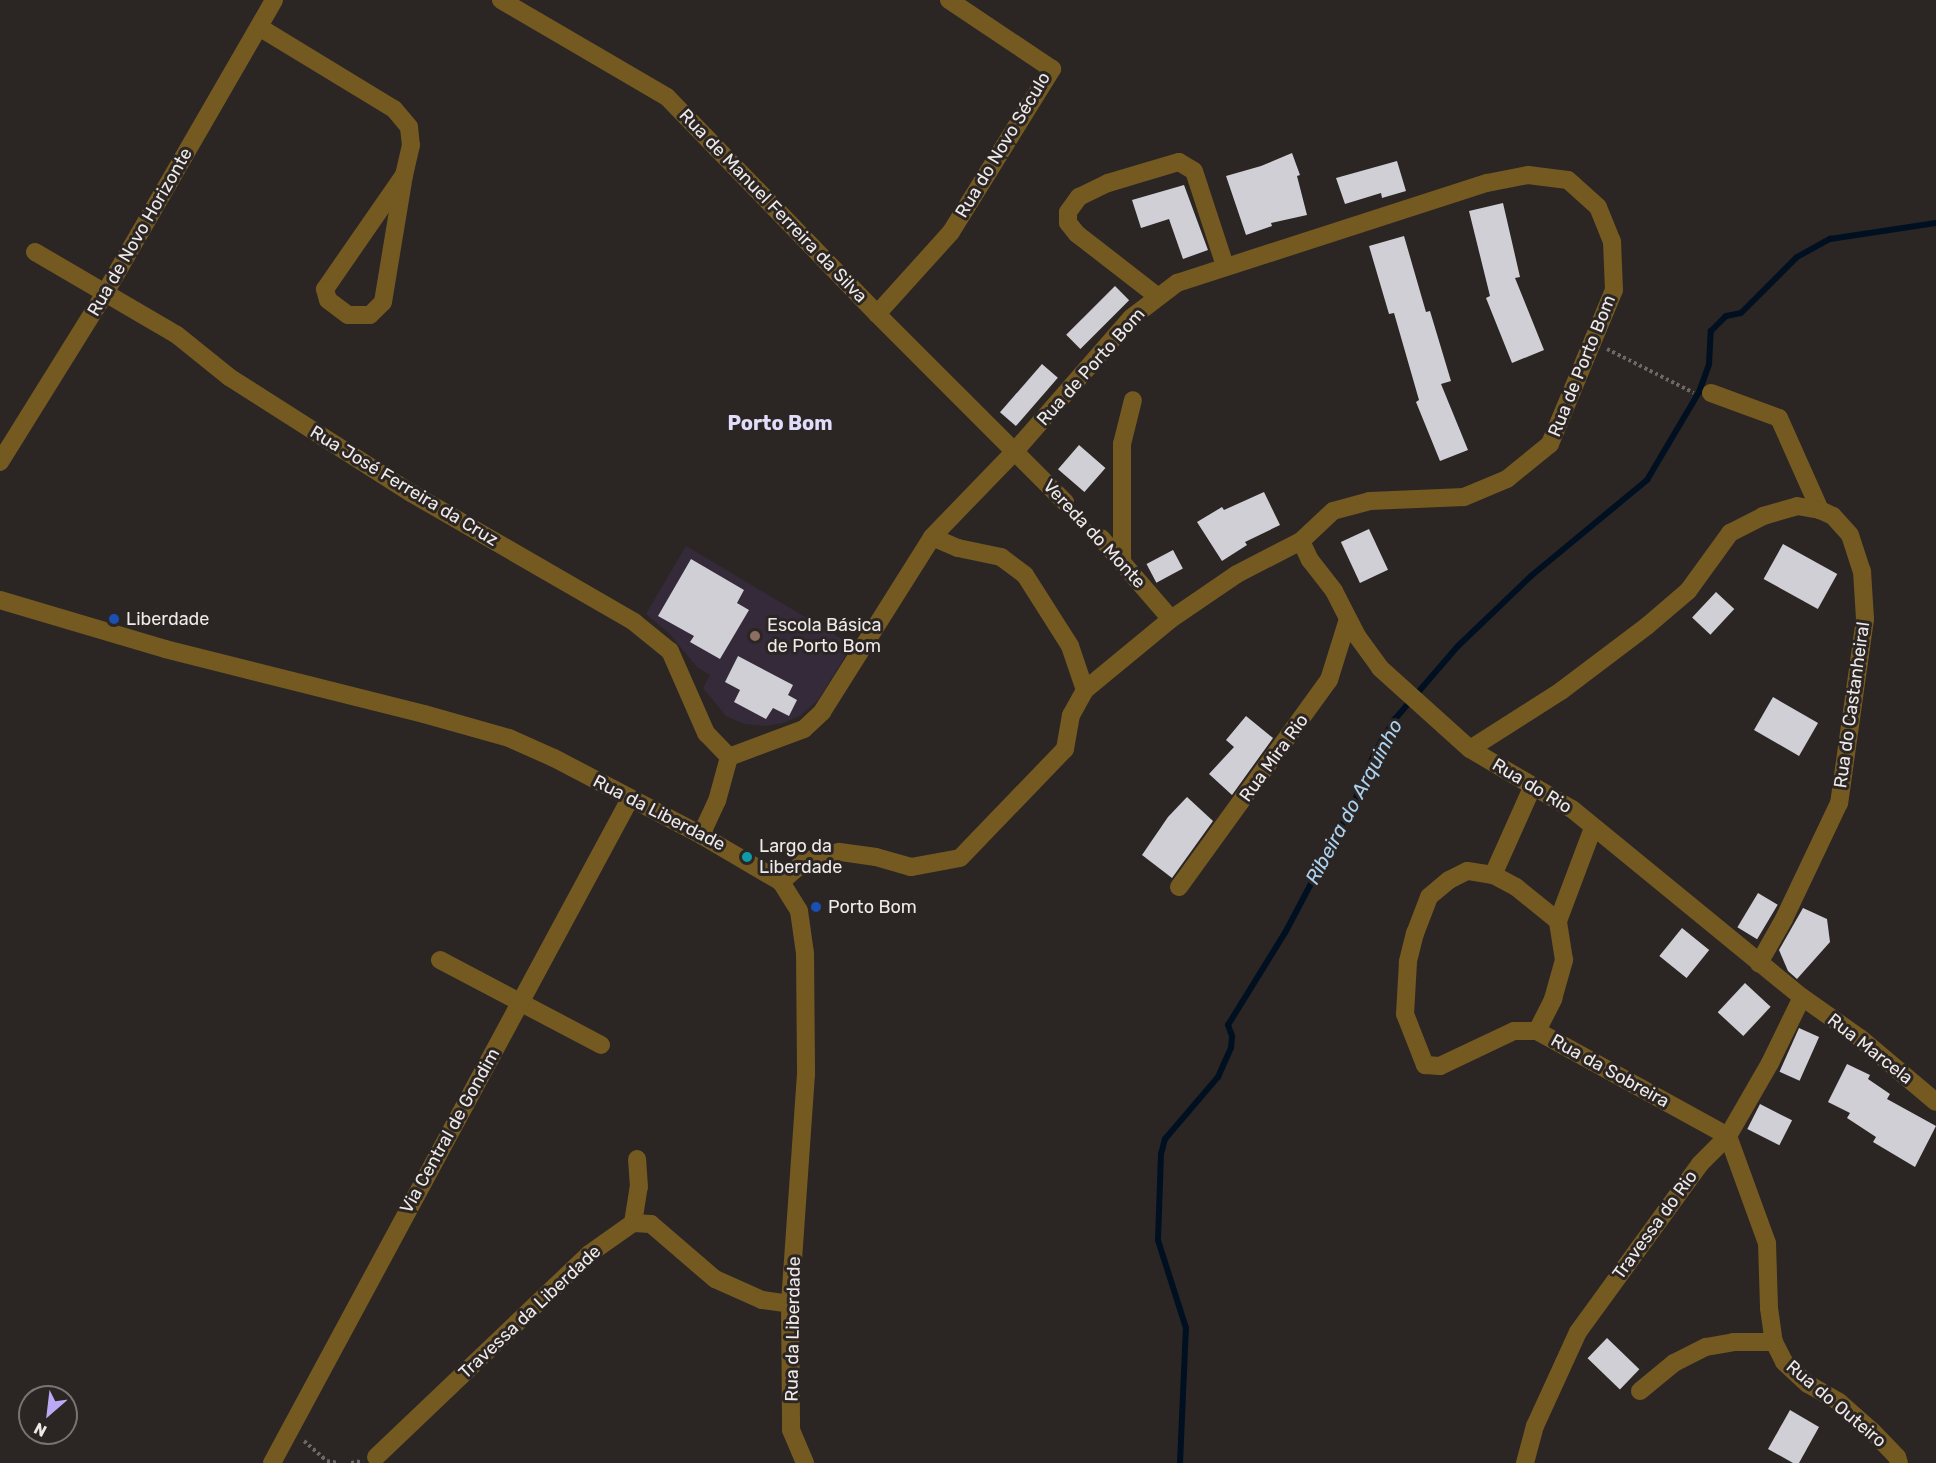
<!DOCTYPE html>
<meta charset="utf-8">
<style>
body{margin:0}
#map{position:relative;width:1936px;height:1463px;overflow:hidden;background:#2b2624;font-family:Rubik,sans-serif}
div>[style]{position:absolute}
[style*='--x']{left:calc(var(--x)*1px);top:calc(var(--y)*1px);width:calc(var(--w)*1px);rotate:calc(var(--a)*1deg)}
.education>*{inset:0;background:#342a3a}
.stream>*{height:6px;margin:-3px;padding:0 3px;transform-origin:3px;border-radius:3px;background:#001021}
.building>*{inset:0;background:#d0cfd5;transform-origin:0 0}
.path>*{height:4px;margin-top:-2px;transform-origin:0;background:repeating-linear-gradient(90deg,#6d6866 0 3px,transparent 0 6px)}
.minor>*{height:18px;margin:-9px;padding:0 9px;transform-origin:9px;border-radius:9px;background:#745921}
.dots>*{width:16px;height:16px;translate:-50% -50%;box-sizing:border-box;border:3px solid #2b2624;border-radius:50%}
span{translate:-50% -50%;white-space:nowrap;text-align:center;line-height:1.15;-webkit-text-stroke:6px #2b2624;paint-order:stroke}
.street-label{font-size:18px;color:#eeeae9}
.poi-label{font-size:18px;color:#eeeae9}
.left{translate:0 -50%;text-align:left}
.neighbourhood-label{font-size:20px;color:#e2ddfa;font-weight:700}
.water-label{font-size:20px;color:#abd2f0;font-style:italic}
.north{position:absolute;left:18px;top:1385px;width:60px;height:60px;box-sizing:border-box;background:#2b2624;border:2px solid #797473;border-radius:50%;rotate:208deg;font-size:16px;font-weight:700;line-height:24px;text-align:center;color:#eeeae9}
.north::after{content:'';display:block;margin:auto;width:21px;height:27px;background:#baaaf6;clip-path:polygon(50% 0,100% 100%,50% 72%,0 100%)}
</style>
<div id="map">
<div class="education">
<div style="clip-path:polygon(686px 546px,852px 645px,818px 700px,801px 715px,784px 723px,766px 726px,744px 724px,726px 716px,703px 688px,710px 675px,697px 667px,669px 633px,646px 614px)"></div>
</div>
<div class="stream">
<div style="--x:1180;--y:1463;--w:135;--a:-87.5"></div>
<div style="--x:1186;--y:1328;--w:92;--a:-107.7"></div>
<div style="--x:1158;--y:1240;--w:86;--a:-88"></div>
<div style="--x:1161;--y:1154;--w:16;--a:-75"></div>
<div style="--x:1165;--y:1139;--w:82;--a:-49.5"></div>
<div style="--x:1218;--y:1077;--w:32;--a:-66"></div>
<div style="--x:1231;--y:1048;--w:12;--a:-85"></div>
<div style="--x:1232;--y:1036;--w:12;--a:-110"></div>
<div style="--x:1228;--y:1025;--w:110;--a:-58.3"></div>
<div style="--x:1286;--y:931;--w:148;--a:-62.2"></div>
<div style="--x:1355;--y:800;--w:52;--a:-67.4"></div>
<div style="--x:1375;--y:752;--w:39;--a:-59"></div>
<div style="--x:1395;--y:719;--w:96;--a:-49.2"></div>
<div style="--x:1458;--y:646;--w:101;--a:-43.8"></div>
<div style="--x:1531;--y:576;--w:151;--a:-39.6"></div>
<div style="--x:1647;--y:480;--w:102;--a:-59.4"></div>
<div style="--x:1699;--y:392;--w:30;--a:-70"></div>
<div style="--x:1709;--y:364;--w:33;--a:-87"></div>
<div style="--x:1711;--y:331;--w:21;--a:-45"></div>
<div style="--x:1726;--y:316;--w:15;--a:-11"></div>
<div style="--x:1741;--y:313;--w:79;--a:-45"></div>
<div style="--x:1797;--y:257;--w:38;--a:-29"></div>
<div style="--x:1830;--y:239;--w:107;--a:-8.6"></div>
</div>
<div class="building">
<div style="clip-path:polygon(1292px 153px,1300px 175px,1297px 176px,1307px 215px,1271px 223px,1272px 226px,1246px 235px,1226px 176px,1261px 166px)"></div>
<div style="clip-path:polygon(1397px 161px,1406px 191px,1382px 198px,1381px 193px,1345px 204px,1336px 178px)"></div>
<div style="clip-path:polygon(1184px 185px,1208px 250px,1183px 259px,1169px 219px,1141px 228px,1132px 200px)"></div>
<div style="clip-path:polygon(1503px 203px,1520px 277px,1515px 278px,1544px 350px,1512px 363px,1486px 298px,1490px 296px,1469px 211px)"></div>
<div style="clip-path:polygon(1404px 236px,1426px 312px,1430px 311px,1451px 381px,1441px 384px,1468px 450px,1440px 461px,1416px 402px,1419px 400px,1394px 313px,1389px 314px,1369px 246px)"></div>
<div style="left:1115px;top:286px;width:20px;height:69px;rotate:45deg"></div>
<div style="left:1042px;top:364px;width:21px;height:64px;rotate:41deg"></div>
<div style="left:1079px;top:445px;width:35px;height:32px;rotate:41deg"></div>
<div style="clip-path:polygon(1264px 492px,1280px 525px,1245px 542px,1247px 545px,1222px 561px,1197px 522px,1222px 507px,1224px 510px)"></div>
<div style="left:1369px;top:529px;width:45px;height:31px;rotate:65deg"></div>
<div style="left:1783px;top:544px;width:62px;height:40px;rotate:29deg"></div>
<div style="left:1173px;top:550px;width:21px;height:30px;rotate:62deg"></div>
<div style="clip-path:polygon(691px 559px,744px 590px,737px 603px,749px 610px,720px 659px,690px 642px,694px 636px,658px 616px)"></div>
<div style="left:1716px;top:592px;width:25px;height:35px;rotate:43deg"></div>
<div style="clip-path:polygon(738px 656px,793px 685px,788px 695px,797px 700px,789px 716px,773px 708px,766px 719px,734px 702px,740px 690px,725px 682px)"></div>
<div style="left:1773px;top:697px;width:52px;height:38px;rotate:30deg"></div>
<div style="clip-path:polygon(1246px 716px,1273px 738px,1232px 795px,1209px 774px,1234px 747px,1226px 740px)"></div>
<div style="clip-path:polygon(1187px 797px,1213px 821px,1172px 878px,1142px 855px,1168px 817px)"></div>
<div style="left:1758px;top:893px;width:23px;height:40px;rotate:31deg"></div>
<div style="clip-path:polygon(1803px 908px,1827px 919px,1830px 942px,1797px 979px,1788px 971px,1779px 950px)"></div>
<div style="left:1682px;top:928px;width:35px;height:36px;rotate:39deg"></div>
<div style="left:1745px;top:983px;width:35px;height:40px;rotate:43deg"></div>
<div style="left:1799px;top:1028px;width:22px;height:48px;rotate:24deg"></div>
<div style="clip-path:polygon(1847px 1064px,1870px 1075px,1868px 1079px,1890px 1094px,1887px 1099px,1936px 1126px,1915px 1167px,1873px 1142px,1876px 1137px,1847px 1118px,1850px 1113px,1828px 1102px)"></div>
<div style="left:1760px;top:1104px;width:36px;height:28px;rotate:27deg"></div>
<div style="left:1607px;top:1338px;width:45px;height:28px;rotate:44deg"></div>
<div style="clip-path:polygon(1790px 1410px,1819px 1427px,1799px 1463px,1793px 1463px,1768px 1449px)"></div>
</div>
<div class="path">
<div style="--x:1607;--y:349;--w:97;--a:26.8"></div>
<div style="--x:1076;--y:513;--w:20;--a:45"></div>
<div style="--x:304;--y:1441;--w:30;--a:41"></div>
<div style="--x:327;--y:1461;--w:11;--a:10"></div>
<div style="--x:351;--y:1463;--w:10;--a:-11"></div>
</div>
<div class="minor">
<div style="--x:501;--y:0;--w:192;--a:30.3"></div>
<div style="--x:667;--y:97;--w:302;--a:45.9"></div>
<div style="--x:877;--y:314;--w:266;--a:45"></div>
<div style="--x:259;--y:27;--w:158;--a:31.3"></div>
<div style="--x:394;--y:109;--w:23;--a:50"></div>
<div style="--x:409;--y:127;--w:18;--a:84"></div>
<div style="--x:411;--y:145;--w:31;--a:103"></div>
<div style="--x:404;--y:175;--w:139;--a:124.7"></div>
<div style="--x:325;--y:289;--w:11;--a:75"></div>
<div style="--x:328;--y:300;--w:25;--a:37"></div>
<div style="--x:348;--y:315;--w:22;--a:0"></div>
<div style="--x:370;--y:315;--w:18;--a:-45"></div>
<div style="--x:383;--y:302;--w:129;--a:-80.6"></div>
<div style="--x:35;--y:252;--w:164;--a:30.3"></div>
<div style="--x:177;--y:335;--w:67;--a:38.9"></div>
<div style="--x:229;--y:377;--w:216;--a:32.5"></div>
<div style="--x:411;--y:493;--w:258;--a:30"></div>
<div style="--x:634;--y:622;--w:46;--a:38.9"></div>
<div style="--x:670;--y:651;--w:90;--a:66.3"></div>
<div style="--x:706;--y:733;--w:33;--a:46"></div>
<div style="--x:1157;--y:296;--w:101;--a:-142.2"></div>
<div style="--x:1077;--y:234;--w:14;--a:-129"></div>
<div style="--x:1068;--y:223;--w:11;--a:-90"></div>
<div style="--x:1068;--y:212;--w:19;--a:-54"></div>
<div style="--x:1079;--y:197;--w:32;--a:-26"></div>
<div style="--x:1108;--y:183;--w:74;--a:-16.5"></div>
<div style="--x:1179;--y:162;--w:17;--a:31"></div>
<div style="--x:1194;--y:171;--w:100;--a:71.9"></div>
<div style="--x:877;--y:314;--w:110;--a:-47.9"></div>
<div style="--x:951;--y:232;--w:192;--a:-58.2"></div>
<div style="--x:1052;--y:69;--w:124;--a:-146.2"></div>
<div style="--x:1711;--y:393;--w:72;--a:20.2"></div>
<div style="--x:1779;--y:418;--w:101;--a:66"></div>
<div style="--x:0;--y:462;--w:199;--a:-58.1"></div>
<div style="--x:105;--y:293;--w:338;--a:-60"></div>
<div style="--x:932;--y:537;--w:28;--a:23"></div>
<div style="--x:958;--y:548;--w:44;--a:11.8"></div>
<div style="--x:1001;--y:557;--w:30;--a:37"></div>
<div style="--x:1025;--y:575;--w:84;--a:57.6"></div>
<div style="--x:1070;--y:646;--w:46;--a:71.2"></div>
<div style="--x:1101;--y:538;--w:107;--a:49.2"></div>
<div style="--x:1301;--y:541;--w:21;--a:65"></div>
<div style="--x:1310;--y:560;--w:39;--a:52"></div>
<div style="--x:1334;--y:591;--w:51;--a:62.9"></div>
<div style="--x:1357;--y:636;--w:39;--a:54"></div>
<div style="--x:1380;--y:668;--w:121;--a:42"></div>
<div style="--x:1470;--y:749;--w:118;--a:30.5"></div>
<div style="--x:1572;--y:809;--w:297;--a:39.3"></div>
<div style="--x:1802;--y:997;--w:71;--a:35.3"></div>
<div style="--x:1860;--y:1038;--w:99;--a:40.1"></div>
<div style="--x:1122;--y:563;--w:119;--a:-90"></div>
<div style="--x:1122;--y:444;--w:45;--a:-76"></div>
<div style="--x:0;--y:600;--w:172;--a:16.5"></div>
<div style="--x:165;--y:649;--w:267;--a:14.1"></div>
<div style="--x:424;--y:714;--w:88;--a:15.8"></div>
<div style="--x:509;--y:738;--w:49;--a:24"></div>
<div style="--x:554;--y:758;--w:166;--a:27.6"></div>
<div style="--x:701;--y:835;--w:93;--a:30.4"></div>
<div style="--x:781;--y:882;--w:34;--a:58"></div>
<div style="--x:799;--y:911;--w:42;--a:81.9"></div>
<div style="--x:805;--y:953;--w:121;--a:89.5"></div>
<div style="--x:806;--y:1074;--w:231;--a:94"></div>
<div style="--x:790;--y:1304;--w:126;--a:89.5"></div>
<div style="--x:791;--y:1430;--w:36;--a:67"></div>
<div style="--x:1470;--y:749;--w:108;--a:-32.5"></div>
<div style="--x:1561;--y:691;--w:108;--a:-37.1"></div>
<div style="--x:1647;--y:626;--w:54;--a:-40.5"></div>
<div style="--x:1688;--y:591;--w:72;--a:-54.1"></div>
<div style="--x:1730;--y:533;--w:37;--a:-27"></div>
<div style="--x:1763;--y:516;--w:35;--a:-16"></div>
<div style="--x:1797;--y:506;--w:23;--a:10"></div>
<div style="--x:1820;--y:510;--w:14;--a:25"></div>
<div style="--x:1833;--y:516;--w:25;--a:48"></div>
<div style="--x:1850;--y:535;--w:38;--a:72"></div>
<div style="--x:1862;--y:571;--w:48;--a:86.4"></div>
<div style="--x:1865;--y:619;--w:186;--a:98"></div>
<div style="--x:1839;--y:803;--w:128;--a:115.4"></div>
<div style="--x:1784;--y:919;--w:51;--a:119.6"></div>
<div style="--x:729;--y:757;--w:80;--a:-20.5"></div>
<div style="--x:804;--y:729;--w:25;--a:-43"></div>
<div style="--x:822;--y:712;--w:207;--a:-57.8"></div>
<div style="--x:932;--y:537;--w:120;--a:-46"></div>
<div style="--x:1015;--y:451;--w:176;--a:-48.9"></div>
<div style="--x:1131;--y:318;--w:58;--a:-37.3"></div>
<div style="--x:1177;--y:283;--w:326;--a:-17.9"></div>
<div style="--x:1487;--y:183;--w:42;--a:-11"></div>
<div style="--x:1528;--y:175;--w:40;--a:7.1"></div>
<div style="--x:1568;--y:180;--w:40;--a:42"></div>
<div style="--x:1598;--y:207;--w:37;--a:68"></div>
<div style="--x:1612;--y:241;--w:49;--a:87.7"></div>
<div style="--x:1614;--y:290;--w:167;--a:112.6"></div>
<div style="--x:1550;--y:444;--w:55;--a:140.9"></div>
<div style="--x:1507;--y:479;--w:47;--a:157.3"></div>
<div style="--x:1464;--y:497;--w:94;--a:177.6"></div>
<div style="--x:1370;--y:501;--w:38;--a:165"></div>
<div style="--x:1333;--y:511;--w:44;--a:136.8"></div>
<div style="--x:1301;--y:541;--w:72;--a:152.7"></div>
<div style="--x:1237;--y:574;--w:80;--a:145.7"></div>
<div style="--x:1171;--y:619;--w:112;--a:140.5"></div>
<div style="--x:1085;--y:690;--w:29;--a:119"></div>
<div style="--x:1071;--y:715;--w:35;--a:100"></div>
<div style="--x:1065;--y:749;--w:151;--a:133.9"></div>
<div style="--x:960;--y:858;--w:50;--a:169.6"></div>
<div style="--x:911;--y:867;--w:36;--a:-164"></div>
<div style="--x:876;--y:857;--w:37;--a:-172"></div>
<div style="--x:839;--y:852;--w:35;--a:165"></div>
<div style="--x:805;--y:861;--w:32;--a:139"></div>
<div style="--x:701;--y:835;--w:38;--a:-65"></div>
<div style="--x:717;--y:801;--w:46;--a:-74.7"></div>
<div style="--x:1493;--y:875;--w:95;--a:-65.9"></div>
<div style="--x:1179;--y:887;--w:256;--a:-54.1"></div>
<div style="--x:1329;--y:680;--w:64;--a:-72.7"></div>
<div style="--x:1558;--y:921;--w:99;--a:-69.4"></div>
<div style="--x:440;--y:960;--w:182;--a:27.8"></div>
<div style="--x:1537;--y:1031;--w:36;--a:-63"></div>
<div style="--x:1553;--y:999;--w:41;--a:-74.2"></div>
<div style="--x:1564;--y:960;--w:39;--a:-99"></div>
<div style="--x:1558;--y:921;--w:54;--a:-141"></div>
<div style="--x:1516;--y:887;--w:26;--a:-152"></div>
<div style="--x:1493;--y:875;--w:26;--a:-171"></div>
<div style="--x:1467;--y:871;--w:20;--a:153"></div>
<div style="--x:1449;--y:880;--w:26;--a:140"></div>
<div style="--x:1429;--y:897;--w:39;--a:111"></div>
<div style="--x:1415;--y:933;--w:30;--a:104"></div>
<div style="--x:1408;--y:962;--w:52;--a:93.3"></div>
<div style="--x:1405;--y:1014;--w:55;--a:68.6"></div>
<div style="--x:1425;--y:1065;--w:15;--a:4"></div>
<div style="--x:1440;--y:1066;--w:82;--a:-25.3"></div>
<div style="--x:1514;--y:1031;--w:23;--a:0"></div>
<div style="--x:1537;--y:1031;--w:218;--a:28.8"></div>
<div style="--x:1728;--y:1136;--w:114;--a:70"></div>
<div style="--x:1767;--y:1243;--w:65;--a:88.2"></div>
<div style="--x:1769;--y:1308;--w:34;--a:82"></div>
<div style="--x:1774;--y:1342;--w:22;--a:63"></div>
<div style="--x:1784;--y:1362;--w:33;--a:43"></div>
<div style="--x:1808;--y:1384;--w:36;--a:30"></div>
<div style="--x:1839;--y:1402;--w:45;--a:41.4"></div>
<div style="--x:1873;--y:1432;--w:35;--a:46"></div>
<div style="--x:1897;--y:1457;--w:6;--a:72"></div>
<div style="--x:633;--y:1223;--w:36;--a:-81"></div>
<div style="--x:639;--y:1187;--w:28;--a:-94"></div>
<div style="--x:1640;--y:1391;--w:44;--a:-39.5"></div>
<div style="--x:1674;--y:1363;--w:36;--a:-27"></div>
<div style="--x:1706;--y:1347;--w:27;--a:-10"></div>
<div style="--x:1733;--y:1342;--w:41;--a:0"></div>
<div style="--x:376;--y:1457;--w:294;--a:-43.6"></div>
<div style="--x:589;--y:1254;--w:54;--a:-35.2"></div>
<div style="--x:633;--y:1223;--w:18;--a:3"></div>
<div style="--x:651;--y:1224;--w:84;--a:40.7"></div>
<div style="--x:715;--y:1279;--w:51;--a:24.1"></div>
<div style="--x:762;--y:1300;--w:28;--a:8"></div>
<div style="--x:272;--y:1463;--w:754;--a:-61.67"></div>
<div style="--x:1525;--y:1463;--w:38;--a:-75"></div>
<div style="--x:1535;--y:1426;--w:103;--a:-65.4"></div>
<div style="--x:1578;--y:1332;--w:208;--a:-54"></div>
<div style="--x:1700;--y:1164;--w:40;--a:-45"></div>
<div style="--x:1728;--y:1136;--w:84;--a:-60.1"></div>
<div style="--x:1770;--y:1063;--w:73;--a:-64.1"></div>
</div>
<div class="dots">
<div style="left:114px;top:619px;background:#1a4fb4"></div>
<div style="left:755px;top:636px;background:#8d6e63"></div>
<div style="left:747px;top:857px;background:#0f9aa8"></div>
<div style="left:816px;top:907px;background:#1a4fb4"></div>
</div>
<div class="street-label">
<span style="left:1003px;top:145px;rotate:-59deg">Rua do Novo Século</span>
<span style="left:773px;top:206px;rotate:46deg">Rua de Manuel Ferreira da Silva</span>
<span style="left:140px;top:232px;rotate:-60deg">Rua de Novo Horizonte</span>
<span style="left:1582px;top:366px;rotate:-68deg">Rua de Porto Bom</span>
<span style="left:1091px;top:367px;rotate:-48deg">Rua de Porto Bom</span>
<span style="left:404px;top:486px;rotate:31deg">Rua José Ferreira da Cruz</span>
<span style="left:1094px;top:534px;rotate:47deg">Vereda do Monte</span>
<span style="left:1852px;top:705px;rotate:-82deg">Rua do Castanheiral</span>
<span style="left:1274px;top:758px;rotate:-54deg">Rua Mira Rio</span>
<span style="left:1532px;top:786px;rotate:31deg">Rua do Rio</span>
<span style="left:659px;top:813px;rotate:27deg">Rua da Liberdade</span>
<span style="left:1870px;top:1049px;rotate:38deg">Rua Marcela</span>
<span style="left:1610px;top:1071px;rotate:29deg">Rua da Sobreira</span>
<span style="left:450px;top:1131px;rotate:-61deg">Via Central de Gondim</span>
<span style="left:1655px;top:1225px;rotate:-54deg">Travessa do Rio</span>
<span style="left:530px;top:1312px;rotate:-43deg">Travessa da Liberdade</span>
<span style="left:793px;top:1329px;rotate:-89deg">Rua da Liberdade</span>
<span style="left:1836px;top:1404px;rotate:40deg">Rua do Outeiro</span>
</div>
<div class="poi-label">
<span class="left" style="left:126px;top:619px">Liberdade</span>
<span class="left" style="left:767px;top:636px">Escola Básica<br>de Porto Bom</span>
<span class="left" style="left:759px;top:857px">Largo da<br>Liberdade</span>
<span class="left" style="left:828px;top:907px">Porto Bom</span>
</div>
<div class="neighbourhood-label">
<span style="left:780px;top:423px">Porto Bom</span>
</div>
<div class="water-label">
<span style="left:1354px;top:802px;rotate:-62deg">Ribeira do Arquinho</span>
</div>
<div class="north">N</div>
</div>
